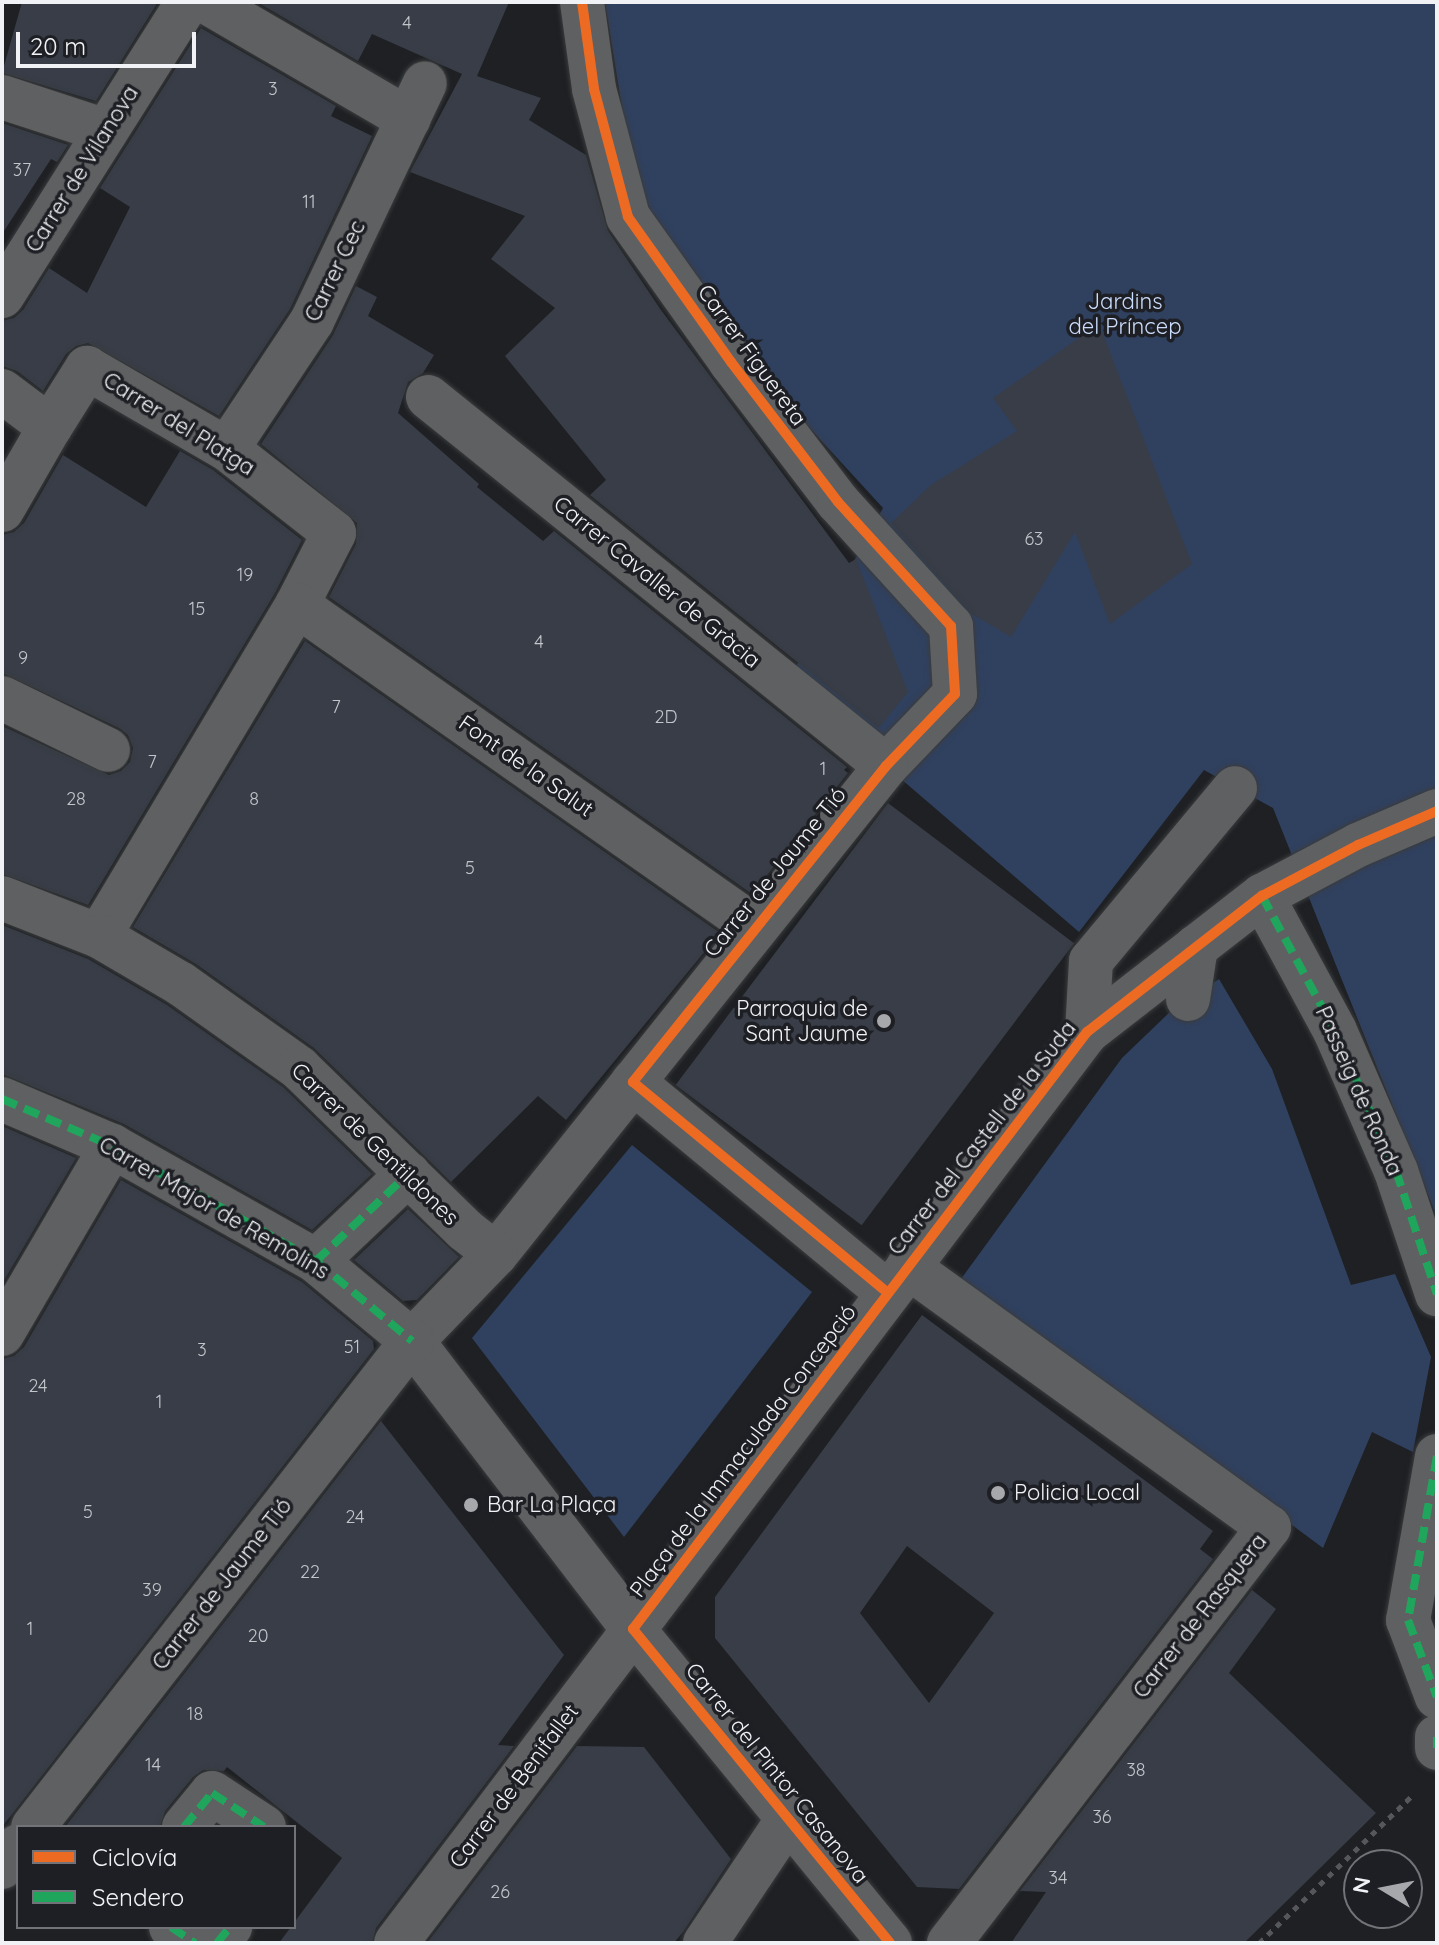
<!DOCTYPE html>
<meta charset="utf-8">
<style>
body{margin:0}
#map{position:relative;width:1439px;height:1945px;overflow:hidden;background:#1e2023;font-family:Quicksand,sans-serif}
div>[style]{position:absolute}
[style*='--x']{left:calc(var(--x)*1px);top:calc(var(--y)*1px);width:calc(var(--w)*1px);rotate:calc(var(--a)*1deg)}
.green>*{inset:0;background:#304160}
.building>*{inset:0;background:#383d47;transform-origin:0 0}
.path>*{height:5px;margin-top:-2.5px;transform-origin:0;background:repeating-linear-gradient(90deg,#55575a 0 6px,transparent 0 12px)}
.roads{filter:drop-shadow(0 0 2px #3a3c3e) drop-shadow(0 0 2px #3a3c3e)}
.minor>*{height:44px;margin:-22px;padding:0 22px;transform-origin:22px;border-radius:22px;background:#5f6061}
.quiet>*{height:8px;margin-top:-4px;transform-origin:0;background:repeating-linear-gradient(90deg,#20a55d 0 16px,transparent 0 24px)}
.cycleway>*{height:10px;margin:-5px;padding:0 5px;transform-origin:5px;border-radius:5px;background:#ed6a23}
.dots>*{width:22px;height:22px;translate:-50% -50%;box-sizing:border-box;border:4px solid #1d1f24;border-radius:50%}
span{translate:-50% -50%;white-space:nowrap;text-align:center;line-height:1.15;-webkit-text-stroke:7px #1d1f24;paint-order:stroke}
.number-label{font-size:18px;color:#c2c5ca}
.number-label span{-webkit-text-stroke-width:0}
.street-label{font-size:22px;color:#f0f2f5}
.park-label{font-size:22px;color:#cadbfb}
.poi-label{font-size:22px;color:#f0f2f5}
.right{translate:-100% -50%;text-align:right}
.left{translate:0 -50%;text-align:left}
.frame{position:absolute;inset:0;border:4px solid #f0f2f5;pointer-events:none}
.legend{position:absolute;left:16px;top:1825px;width:280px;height:104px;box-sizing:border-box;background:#1d1f24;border:2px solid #717378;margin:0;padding:10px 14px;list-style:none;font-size:24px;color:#f0f2f5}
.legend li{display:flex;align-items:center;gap:16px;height:40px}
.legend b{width:40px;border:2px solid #717378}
.north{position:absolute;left:1343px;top:1849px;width:80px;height:80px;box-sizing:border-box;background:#1d1f24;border:2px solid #717378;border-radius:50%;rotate:280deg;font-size:22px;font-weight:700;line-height:32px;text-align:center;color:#f0f2f5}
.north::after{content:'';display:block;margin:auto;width:28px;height:36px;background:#a6a8ac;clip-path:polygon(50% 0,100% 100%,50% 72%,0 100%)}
.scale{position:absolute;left:16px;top:32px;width:180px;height:36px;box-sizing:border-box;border:4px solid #f0f2f5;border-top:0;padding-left:10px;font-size:24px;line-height:28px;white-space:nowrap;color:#f0f2f5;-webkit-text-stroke:6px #1d1f24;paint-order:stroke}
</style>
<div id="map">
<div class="green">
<div style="clip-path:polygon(605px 2px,1437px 2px,1437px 1217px,1273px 808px,1204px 770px,1079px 932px,886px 766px,786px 685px,883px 508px,784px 400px,659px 235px,631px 164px)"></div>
<div style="clip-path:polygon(1219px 979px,1272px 1069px,1351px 1285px,1395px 1274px,1431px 1357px,1413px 1452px,1372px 1432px,1323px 1548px,961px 1279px,1122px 1058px,1172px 1010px)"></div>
<div style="clip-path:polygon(632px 1145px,812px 1292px,624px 1537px,472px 1338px)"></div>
</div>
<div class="building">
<div style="clip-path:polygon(22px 2px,158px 2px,96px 101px,2px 73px)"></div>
<div style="clip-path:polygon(257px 2px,509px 2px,477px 76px,541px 98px,529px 120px,586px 155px,608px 231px,661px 310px,849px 563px,856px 559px,908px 692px,879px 728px,590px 495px,606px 480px,505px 356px,555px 308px,491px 259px,525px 216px,410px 172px,462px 74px,372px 34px,358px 61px)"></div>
<div style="clip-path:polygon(201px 28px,336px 106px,331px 116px,372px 136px,290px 309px,219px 416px,88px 343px,76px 346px,66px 354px,43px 391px,17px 371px,2px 366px,2px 321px,14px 318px,23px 310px,49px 268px,87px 293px,130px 207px,100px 188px)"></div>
<div style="clip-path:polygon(2px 123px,68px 145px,57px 162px,51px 159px,2px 234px)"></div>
<div style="clip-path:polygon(356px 286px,377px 297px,368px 316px,434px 355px,423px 373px,408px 382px,398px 413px,479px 484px,477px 487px,543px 541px,554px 531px,847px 767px,844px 770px,848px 773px,752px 894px,329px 597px,356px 544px,357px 523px,261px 444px,333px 335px)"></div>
<div style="clip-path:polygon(1099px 324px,1192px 564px,1110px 624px,1075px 532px,1011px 637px,972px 614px,891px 523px,931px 485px,1017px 431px,993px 398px)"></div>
<div style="clip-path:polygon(180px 451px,213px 470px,302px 540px,275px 593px,88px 905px,2px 874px,2px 726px,109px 775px,121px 771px,130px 762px,133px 748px,128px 735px,119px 728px,2px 673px,2px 535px,14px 532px,24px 523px,63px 455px,146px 507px)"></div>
<div style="clip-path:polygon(305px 641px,720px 933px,566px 1120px,538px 1096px,451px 1182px,314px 1048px,196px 964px,133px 927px)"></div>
<div style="left:888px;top:803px;width:233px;height:353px;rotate:37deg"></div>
<div style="clip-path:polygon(2px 925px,88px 959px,167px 1005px,283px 1087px,372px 1174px,312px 1230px,124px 1124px,2px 1074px)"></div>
<div style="clip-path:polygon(2px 1126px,76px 1158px,2px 1284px)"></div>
<div style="clip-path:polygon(121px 1180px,302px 1282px,373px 1341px,374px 1349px,2px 1827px,2px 1359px,14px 1356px,24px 1347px)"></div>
<div style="clip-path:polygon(408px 1209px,459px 1257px,417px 1300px,403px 1301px,354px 1260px)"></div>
<div style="clip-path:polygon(evenodd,922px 1315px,1213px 1531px,1200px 1549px,1213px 1559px,959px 1889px,917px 1887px,715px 1638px,715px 1597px,922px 1315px,907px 1546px,994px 1613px,929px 1703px,860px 1613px,907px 1546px)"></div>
<div style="clip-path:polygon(381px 1421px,564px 1655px,498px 1745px,514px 1746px,376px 1928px,372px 1943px,279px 1943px,342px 1858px,227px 1767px,224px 1771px,203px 1770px,193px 1777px,165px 1811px,160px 1827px,65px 1827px)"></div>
<div style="clip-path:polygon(1252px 1590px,1276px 1609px,1229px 1673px,1376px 1813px,1244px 1943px,1011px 1943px,1046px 1892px,1020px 1891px)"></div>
<div style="clip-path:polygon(577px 1746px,644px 1747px,731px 1859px,683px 1932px,674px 1943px,427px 1943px)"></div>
</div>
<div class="path">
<div style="--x:1259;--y:1943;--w:215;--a:-43.9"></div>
</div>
<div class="roads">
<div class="minor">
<div style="--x:207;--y:2;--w:233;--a:30.2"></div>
<div style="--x:582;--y:2;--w:88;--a:82.1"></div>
<div style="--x:594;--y:89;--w:132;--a:75.1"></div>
<div style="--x:628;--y:217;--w:178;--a:54.6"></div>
<div style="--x:731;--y:362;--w:176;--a:52.6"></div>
<div style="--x:838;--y:502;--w:168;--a:47.7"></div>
<div style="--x:951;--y:626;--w:68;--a:86.6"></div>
<div style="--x:955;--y:694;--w:100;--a:133.8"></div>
<div style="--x:886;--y:766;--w:625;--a:128.63"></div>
<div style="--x:496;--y:1254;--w:121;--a:134"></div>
<div style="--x:412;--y:1341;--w:363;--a:52.5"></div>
<div style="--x:633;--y:1629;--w:406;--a:50.7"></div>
<div style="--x:2;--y:97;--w:109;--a:18.1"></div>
<div style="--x:2;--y:296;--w:348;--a:-57.7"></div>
<div style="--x:2;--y:391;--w:60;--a:36.9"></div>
<div style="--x:50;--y:427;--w:70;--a:-57.9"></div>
<div style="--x:87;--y:368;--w:162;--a:30.1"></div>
<div style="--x:227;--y:449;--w:136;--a:38.1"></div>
<div style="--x:334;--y:533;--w:81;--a:117.2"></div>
<div style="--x:297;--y:605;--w:386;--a:120.9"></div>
<div style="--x:428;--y:397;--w:588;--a:38.86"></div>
<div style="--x:227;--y:449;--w:154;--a:-56.4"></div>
<div style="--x:312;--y:321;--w:263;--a:-64.6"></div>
<div style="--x:2;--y:510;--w:96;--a:-60"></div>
<div style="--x:297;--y:605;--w:560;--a:35.11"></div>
<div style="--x:2;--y:698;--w:118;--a:26.1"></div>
<div style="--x:1262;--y:896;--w:153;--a:61.6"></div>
<div style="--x:1335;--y:1031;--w:153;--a:66.5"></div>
<div style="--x:1396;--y:1171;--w:130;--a:71.6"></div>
<div style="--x:2;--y:898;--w:104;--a:21.4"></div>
<div style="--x:99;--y:936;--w:95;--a:30.3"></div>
<div style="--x:181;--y:984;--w:145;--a:35.4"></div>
<div style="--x:299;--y:1068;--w:232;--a:44.3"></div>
<div style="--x:465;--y:1230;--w:39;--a:38"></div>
<div style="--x:1188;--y:999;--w:53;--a:-81.3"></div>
<div style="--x:1087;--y:1032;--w:71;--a:-86.8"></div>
<div style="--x:1091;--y:961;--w:225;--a:-50.2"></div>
<div style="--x:633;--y:1082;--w:331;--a:39.6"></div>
<div style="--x:2;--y:1099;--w:120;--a:23.1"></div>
<div style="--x:112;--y:1146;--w:234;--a:29.4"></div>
<div style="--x:316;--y:1261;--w:125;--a:39.8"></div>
<div style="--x:412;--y:1341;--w:616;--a:127.95"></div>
<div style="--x:316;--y:1261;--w:127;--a:-43.4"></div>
<div style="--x:908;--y:1267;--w:445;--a:35.8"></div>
<div style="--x:1269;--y:1527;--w:525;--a:127.57"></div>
<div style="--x:2;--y:1334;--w:218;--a:-59.7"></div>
<div style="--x:1437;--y:1456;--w:167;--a:100"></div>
<div style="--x:1408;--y:1620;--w:82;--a:69.4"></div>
<div style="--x:1437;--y:1737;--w:11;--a:90"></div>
<div style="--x:184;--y:1827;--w:44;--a:-50.5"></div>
<div style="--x:212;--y:1793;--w:62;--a:33.2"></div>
<div style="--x:2;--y:1867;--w:26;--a:-53"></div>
<div style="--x:171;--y:1927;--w:29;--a:34"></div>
<div style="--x:217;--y:1943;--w:21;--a:-51"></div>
<div style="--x:396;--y:1943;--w:1143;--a:-52.82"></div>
<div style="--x:1087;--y:1032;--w:222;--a:-37.9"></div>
<div style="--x:1262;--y:896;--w:109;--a:-28"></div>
<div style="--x:1358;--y:845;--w:86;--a:-23.3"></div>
<div style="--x:705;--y:1943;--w:149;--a:-56.2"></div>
</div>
</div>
<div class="quiet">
<div style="--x:1262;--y:896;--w:153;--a:61.6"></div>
<div style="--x:1335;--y:1031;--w:153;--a:66.5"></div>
<div style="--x:1396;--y:1171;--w:130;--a:71.6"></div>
<div style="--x:2;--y:1099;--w:120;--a:23.1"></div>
<div style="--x:112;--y:1146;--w:234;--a:29.4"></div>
<div style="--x:316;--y:1261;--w:125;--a:39.8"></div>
<div style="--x:316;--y:1261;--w:127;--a:-43.4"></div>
<div style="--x:1437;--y:1456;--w:167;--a:100"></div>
<div style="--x:1408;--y:1620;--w:82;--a:69.4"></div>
<div style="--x:1437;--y:1737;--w:11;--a:90"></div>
<div style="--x:184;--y:1827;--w:44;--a:-50.5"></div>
<div style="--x:212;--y:1793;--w:62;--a:33.2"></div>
<div style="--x:171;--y:1927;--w:29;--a:34"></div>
<div style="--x:217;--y:1943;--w:21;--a:-51"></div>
</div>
<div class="cycleway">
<div style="--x:582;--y:2;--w:88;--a:82.1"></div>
<div style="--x:594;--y:89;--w:132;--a:75.1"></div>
<div style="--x:628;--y:217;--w:178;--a:54.6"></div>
<div style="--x:731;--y:362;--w:176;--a:52.6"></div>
<div style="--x:838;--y:502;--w:168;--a:47.7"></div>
<div style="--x:951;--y:626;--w:68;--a:86.6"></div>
<div style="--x:955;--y:694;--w:100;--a:133.8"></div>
<div style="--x:886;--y:766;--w:405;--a:128.7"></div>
<div style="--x:633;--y:1082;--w:331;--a:39.6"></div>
<div style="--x:890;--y:1943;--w:406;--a:-129.3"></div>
<div style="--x:633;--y:1629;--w:750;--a:-52.75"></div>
<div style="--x:1087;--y:1032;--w:222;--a:-37.9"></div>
<div style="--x:1262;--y:896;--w:109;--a:-28"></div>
<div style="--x:1358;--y:845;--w:86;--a:-23.3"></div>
</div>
<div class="dots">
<div style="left:884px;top:1021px;background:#a6a8ac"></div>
<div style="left:998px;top:1493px;background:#a6a8ac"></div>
<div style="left:471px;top:1505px;background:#a6a8ac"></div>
</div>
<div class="number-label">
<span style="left:407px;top:23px">4</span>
<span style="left:273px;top:89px">3</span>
<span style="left:22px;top:170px">37</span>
<span style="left:309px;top:202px">11</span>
<span style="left:1034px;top:539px">63</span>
<span style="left:245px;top:575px">19</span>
<span style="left:197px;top:609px">15</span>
<span style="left:539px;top:642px">4</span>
<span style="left:23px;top:658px">9</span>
<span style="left:336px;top:707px">7</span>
<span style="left:666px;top:717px">2D</span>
<span style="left:152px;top:762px">7</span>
<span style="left:823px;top:769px">1</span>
<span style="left:76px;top:799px">28</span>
<span style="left:254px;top:799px">8</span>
<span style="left:470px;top:868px">5</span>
<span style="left:352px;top:1347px">51</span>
<span style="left:202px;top:1350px">3</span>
<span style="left:38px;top:1386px">24</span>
<span style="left:159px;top:1402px">1</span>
<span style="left:88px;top:1512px">5</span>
<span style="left:355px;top:1517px">24</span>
<span style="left:310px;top:1572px">22</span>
<span style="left:152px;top:1590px">39</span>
<span style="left:30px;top:1629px">1</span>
<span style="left:258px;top:1636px">20</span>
<span style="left:195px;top:1714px">18</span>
<span style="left:153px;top:1765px">14</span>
<span style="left:1136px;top:1770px">38</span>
<span style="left:1102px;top:1817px">36</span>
<span style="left:1058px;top:1878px">34</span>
<span style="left:500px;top:1892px">26</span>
</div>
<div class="street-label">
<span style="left:82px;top:169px;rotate:-58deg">Carrer de Vilanova</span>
<span style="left:335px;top:271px;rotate:-64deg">Carrer Cec</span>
<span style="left:752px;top:355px;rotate:54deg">Carrer Figuereta</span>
<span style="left:179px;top:424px;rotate:32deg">Carrer del Platga</span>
<span style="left:657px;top:582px;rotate:39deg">Carrer Cavaller de Gràcia</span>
<span style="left:526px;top:766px;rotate:35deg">Font de la Salut</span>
<span style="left:775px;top:872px;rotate:-51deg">Carrer de Jaume Tió</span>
<span style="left:1359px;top:1091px;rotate:66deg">Passeig de Ronda</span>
<span style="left:982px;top:1138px;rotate:-52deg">Carrer del Castell de la Suda</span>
<span style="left:375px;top:1144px;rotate:44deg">Carrer de Gentildones</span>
<span style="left:214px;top:1208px;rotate:30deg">Carrer Major de Remolins</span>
<span style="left:743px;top:1451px;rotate:-53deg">Plaça de la Immaculada Concepció</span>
<span style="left:222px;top:1584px;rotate:-52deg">Carrer de Jaume Tió</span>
<span style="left:1200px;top:1616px;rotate:-52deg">Carrer de Rasquera</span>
<span style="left:777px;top:1773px;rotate:51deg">Carrer del Pintor Casanova</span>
<span style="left:514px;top:1786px;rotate:-53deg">Carrer de Benifallet</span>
</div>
<div class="park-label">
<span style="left:1125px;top:314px">Jardins<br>del Príncep</span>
</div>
<div class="poi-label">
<span class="right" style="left:868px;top:1021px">Parroquia de<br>Sant Jaume</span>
<span class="left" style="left:1014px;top:1493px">Policia Local</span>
<span class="left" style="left:487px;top:1505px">Bar La Plaça</span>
</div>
<div class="frame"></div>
<ul class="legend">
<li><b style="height:10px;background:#ed6a23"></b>Ciclovía</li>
<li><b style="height:10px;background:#20a55d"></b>Sendero</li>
</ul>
<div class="north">N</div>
<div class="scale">20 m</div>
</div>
